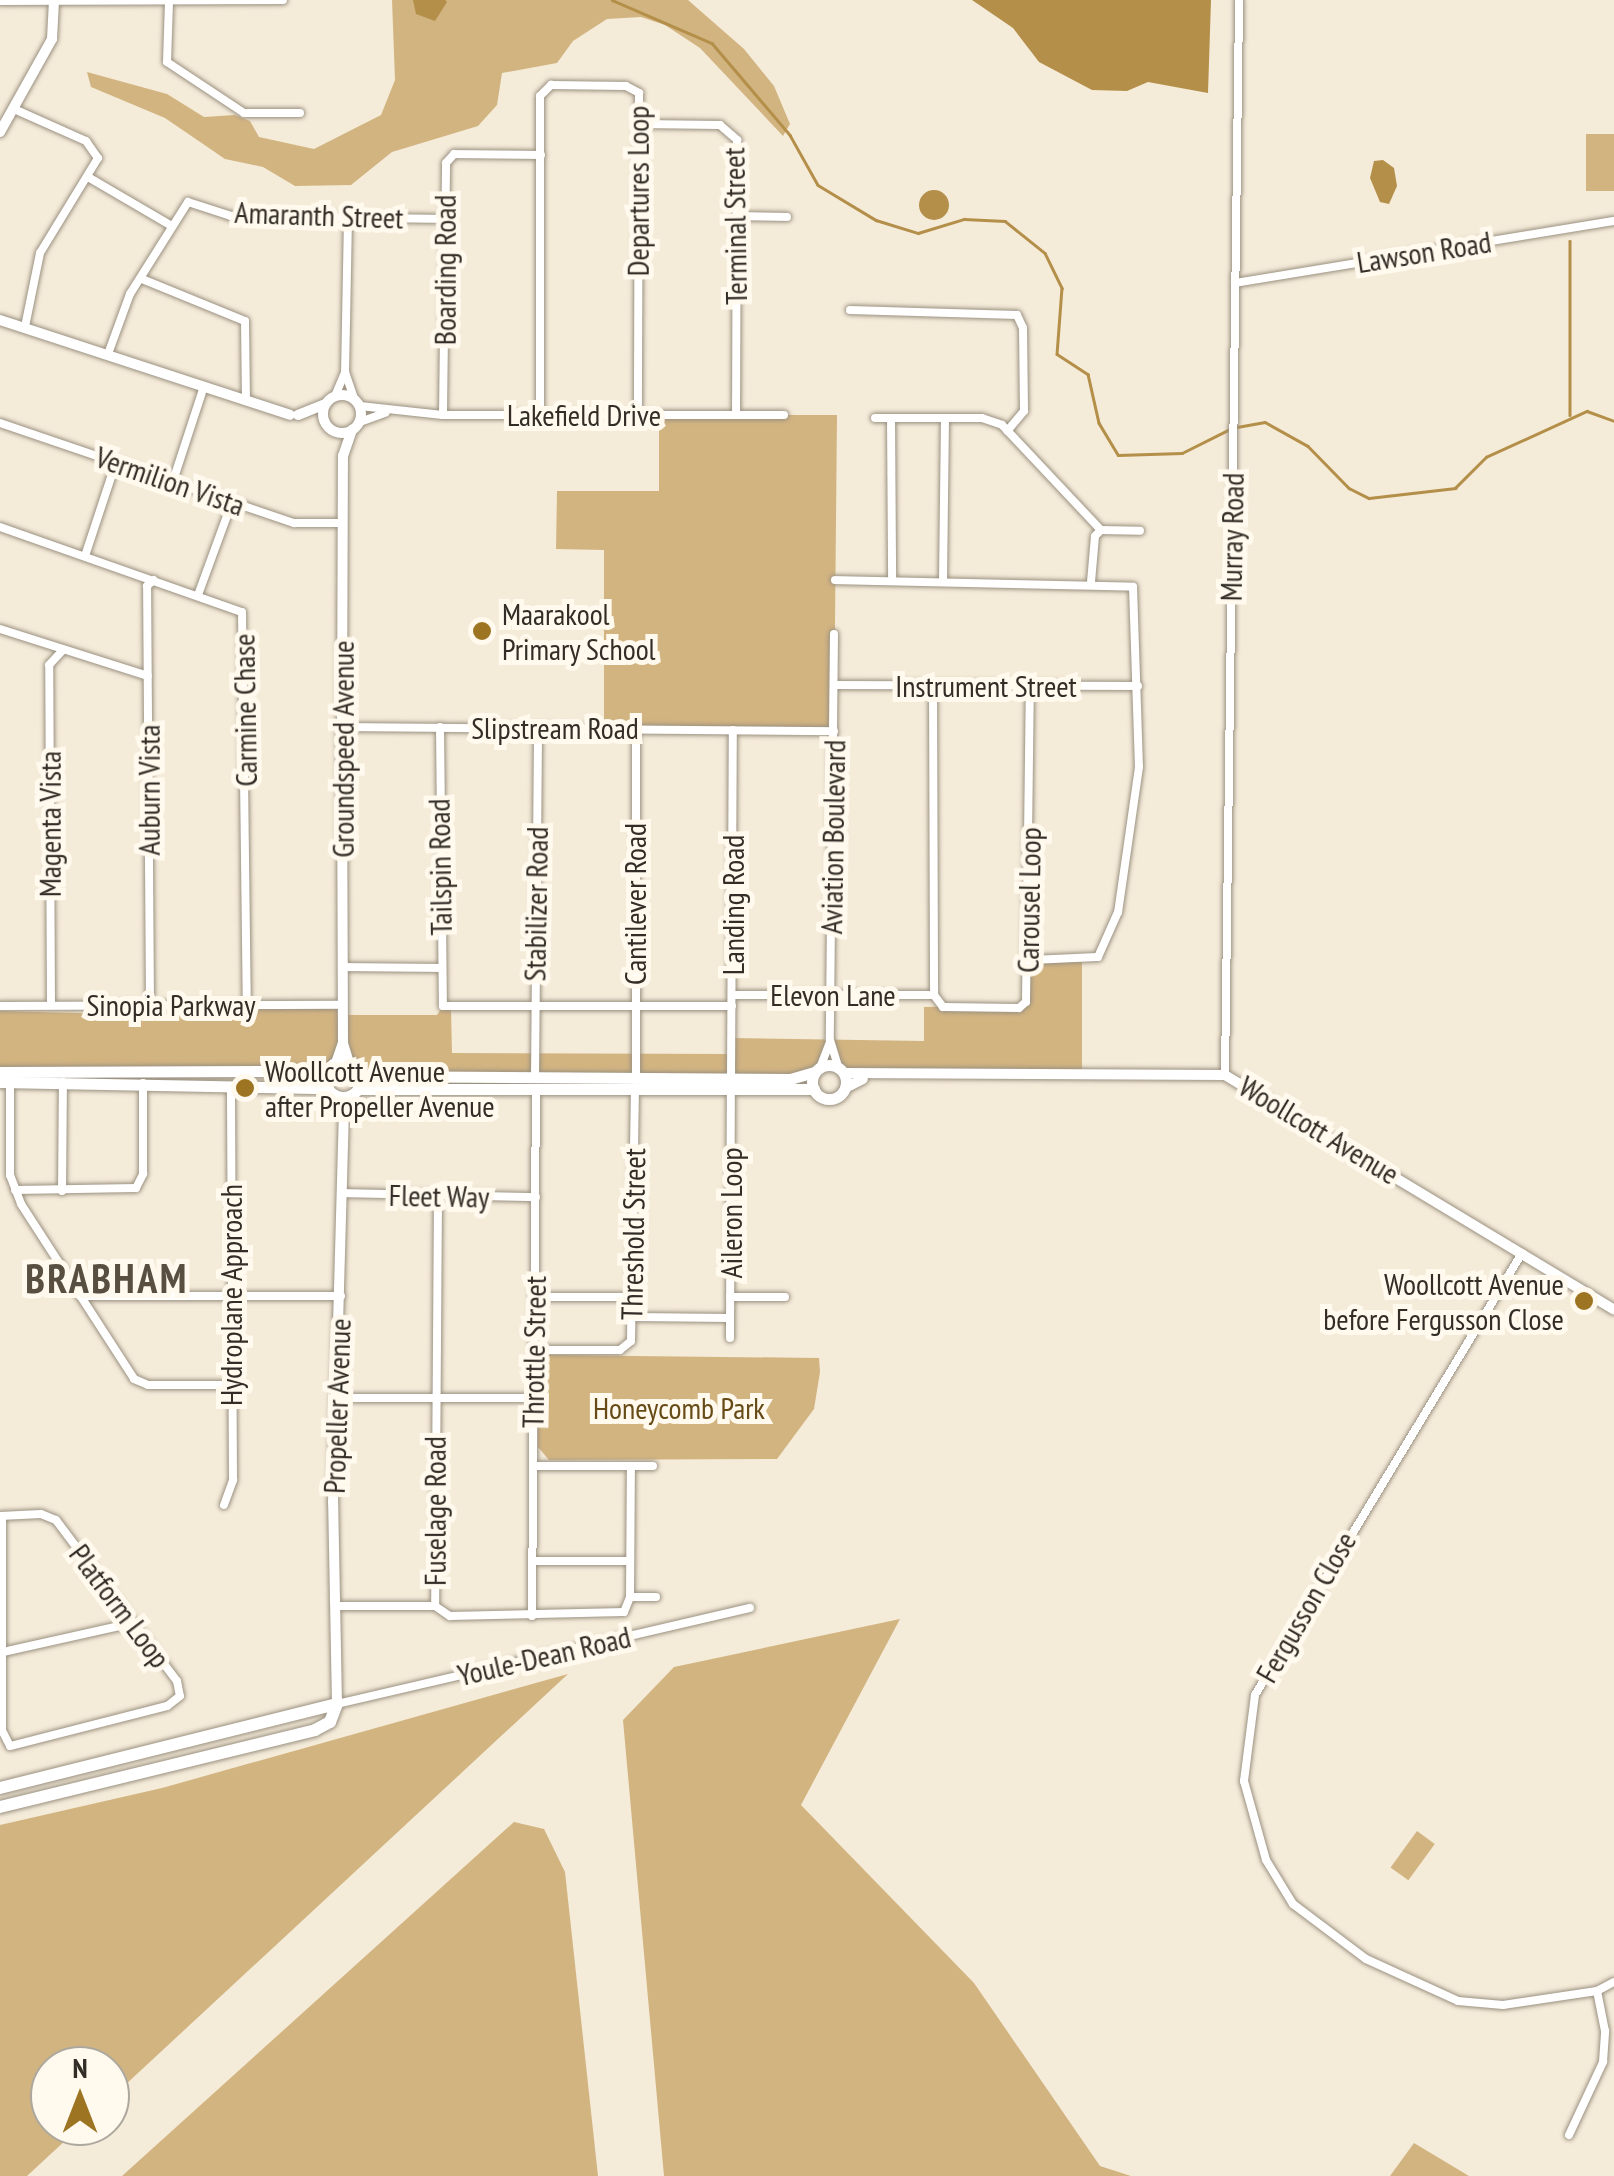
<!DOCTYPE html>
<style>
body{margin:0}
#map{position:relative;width:1614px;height:2176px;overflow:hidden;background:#f5ebd9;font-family:"PT Sans Narrow",sans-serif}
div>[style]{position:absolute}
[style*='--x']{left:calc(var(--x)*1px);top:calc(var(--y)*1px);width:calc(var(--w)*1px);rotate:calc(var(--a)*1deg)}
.green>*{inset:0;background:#d2b481;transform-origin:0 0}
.water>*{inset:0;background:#b48f49}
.round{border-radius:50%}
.stream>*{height:2.5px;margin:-1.25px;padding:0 1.25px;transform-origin:1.25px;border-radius:1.25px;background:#b48f49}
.roads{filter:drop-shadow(0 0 2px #9b9181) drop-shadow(0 0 2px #9b9181)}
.minor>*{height:8px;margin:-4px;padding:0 4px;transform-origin:4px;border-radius:4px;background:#fff}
.tertiary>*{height:10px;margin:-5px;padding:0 5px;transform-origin:5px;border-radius:5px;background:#fff}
.tertiary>.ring{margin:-5px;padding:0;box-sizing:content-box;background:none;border:10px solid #fff;border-radius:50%}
.secondary>*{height:11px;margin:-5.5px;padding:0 5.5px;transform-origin:5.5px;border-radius:5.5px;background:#fff}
.secondary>.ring{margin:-5.5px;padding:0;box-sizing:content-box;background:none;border:11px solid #fff;border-radius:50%}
.primary>*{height:12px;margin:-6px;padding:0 6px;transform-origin:6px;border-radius:6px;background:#fff}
.dots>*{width:28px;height:28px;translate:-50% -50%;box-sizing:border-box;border:5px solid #fff9ee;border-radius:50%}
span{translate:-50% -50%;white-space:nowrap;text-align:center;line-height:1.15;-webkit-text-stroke:10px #fff9ee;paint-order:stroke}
.street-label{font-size:30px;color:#322e27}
.poi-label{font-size:30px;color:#322e27}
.left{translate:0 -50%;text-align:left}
.right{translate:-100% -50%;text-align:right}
.park-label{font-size:30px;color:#664b16}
.district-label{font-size:40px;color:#584f40;font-weight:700;letter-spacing:2.5px}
.north{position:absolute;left:30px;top:2046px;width:100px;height:100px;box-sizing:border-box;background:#fff9ee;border:2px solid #ada89e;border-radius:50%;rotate:0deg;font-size:28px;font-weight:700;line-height:40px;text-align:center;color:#322e27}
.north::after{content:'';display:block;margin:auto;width:35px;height:45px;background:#9d7422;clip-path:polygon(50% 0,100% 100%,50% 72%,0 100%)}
</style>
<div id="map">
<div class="green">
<div style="clip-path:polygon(392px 0,688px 0,744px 49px,774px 86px,790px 124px,783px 136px,700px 48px,665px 25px,641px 17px,607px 19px,573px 41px,557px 63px,502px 73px,497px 105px,478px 126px,392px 152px,351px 185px,295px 186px,263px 167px,225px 159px,165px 118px,91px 87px,87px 72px,167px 94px,204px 117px,235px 115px,250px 121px,259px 137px,314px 149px,381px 115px,395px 80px)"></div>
<div style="left:1586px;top:134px;width:28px;height:57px"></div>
<div style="clip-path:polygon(659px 415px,837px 415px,834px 731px,604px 728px,604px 550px,556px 549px,557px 491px,659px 491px)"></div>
<div style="clip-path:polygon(1030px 960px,1082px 962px,1082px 1076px,869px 1076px,830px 1065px,793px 1079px,360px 1076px,349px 1063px,327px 1071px,0 1068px,0 1011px,116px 1014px,343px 1005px,344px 1015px,437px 1015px,443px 1006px,451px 1008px,452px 1053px,731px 1054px,732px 1038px,924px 1041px,924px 1007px,1023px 1005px)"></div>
<div style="clip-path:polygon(548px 1355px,819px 1358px,820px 1372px,814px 1409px,777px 1459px,549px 1460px,538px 1447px,538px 1364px)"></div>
<div style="clip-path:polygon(900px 1619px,801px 1805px,974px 1983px,1100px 2166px,1131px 2176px,664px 2176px,623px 1720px,674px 1667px)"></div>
<div style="clip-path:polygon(568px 1674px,110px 2099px,110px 2066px,50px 2066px,50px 2126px,81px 2126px,27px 2176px,0 2176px,0 1825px,162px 1788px)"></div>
<div style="clip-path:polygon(514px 1822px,544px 1829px,565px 1872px,598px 2176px,122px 2176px)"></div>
<div style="left:1417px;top:1831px;width:22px;height:45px;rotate:36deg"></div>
<div style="clip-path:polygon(1414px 2143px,1469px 2176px,1390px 2176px)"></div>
</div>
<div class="water">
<div style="clip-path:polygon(413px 0,445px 0,447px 2px,435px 21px,416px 14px)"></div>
<div style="clip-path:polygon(972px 0,1211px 0,1208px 93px,1148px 82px,1127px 91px,1092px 90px,1039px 62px,1013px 28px)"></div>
<div style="clip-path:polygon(1383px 160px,1394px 168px,1397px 186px,1389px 204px,1380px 202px,1370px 178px,1374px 161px)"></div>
<div class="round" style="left:919px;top:190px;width:30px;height:30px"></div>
</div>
<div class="stream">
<div style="--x:612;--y:0;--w:109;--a:23.3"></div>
<div style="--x:712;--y:43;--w:121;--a:49.7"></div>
<div style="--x:790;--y:135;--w:57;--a:60.8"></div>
<div style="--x:818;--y:185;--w:68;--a:31.1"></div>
<div style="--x:876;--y:220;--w:44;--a:17.2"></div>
<div style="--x:918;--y:233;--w:48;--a:-16.9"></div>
<div style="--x:964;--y:219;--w:41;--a:2.8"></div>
<div style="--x:1005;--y:221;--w:51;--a:38.7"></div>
<div style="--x:1045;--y:253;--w:39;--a:64"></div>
<div style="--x:1062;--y:288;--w:66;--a:94.3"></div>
<div style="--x:1057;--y:354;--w:37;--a:33"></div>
<div style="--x:1088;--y:374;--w:50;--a:77.3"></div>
<div style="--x:1099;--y:423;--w:37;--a:59"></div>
<div style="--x:1118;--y:455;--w:64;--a:-1.8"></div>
<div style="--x:1182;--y:453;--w:54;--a:-26.6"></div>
<div style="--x:1570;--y:241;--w:174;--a:90"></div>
<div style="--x:1237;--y:427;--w:28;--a:-10"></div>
<div style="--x:1265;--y:422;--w:49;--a:29.2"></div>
<div style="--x:1308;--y:446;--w:59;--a:45.7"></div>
<div style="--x:1349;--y:488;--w:22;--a:27"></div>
<div style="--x:1369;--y:498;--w:87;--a:-6.6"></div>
<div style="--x:1455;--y:488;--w:44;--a:-45"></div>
<div style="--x:1486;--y:457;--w:111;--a:-24.5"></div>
<div style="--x:1587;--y:411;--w:29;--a:20"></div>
</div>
<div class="roads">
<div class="minor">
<div style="--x:0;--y:1;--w:283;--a:-0.2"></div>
<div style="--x:169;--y:2;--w:60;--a:91.9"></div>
<div style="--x:167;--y:62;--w:92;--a:33.5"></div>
<div style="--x:244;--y:113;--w:56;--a:0"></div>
<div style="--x:14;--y:109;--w:79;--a:24"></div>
<div style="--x:86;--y:141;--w:21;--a:55"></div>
<div style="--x:98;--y:158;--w:111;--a:121.4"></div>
<div style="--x:40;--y:253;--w:76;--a:101.5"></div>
<div style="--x:640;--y:124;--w:80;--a:0.7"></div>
<div style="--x:720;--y:125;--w:23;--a:41"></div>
<div style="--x:737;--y:140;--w:275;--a:90.2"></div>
<div style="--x:88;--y:177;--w:97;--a:30.3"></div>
<div style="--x:738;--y:216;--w:49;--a:1.2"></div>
<div style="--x:348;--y:218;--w:154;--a:91.1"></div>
<div style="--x:345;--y:372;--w:28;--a:71"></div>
<div style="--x:142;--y:279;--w:111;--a:22.2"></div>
<div style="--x:245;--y:321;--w:78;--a:89.3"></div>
<div style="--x:1235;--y:283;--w:384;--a:-9.3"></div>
<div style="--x:850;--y:310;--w:167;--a:1.7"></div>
<div style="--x:1017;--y:315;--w:14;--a:65"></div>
<div style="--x:1023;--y:328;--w:83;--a:89.3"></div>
<div style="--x:1024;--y:411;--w:26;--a:130"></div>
<div style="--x:108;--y:354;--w:64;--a:-69.9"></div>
<div style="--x:130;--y:294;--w:109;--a:-57.8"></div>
<div style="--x:188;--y:202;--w:45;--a:18"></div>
<div style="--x:231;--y:216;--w:215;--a:0.8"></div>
<div style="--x:335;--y:396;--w:26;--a:-67"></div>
<div style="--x:360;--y:406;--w:83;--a:6.2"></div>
<div style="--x:443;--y:415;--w:341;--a:0"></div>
<div style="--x:443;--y:415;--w:252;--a:-89.3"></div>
<div style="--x:446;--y:163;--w:12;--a:-48"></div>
<div style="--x:454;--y:154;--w:87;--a:0.7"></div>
<div style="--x:540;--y:415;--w:319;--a:-90"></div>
<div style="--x:540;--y:96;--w:16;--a:-45"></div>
<div style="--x:551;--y:85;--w:75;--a:0.8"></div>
<div style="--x:626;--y:86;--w:15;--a:28"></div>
<div style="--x:639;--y:93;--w:322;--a:90.2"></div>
<div style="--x:875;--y:418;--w:107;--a:0"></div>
<div style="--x:982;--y:418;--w:21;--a:19"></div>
<div style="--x:1002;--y:425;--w:144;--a:46.7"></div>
<div style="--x:891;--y:418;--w:162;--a:89.6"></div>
<div style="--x:360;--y:422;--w:27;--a:-20"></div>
<div style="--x:0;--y:423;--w:311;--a:18.8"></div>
<div style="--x:294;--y:523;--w:49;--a:0"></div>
<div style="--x:173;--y:481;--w:100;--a:-71.9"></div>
<div style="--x:0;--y:527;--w:256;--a:19.4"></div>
<div style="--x:242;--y:612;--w:393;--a:89.3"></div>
<div style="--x:85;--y:556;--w:99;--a:-71.7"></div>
<div style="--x:835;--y:580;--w:298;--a:1.3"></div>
<div style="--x:1133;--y:587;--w:180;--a:88.1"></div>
<div style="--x:1139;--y:767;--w:147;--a:98.2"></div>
<div style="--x:1118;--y:912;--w:49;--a:114"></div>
<div style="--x:1098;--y:957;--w:68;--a:177.5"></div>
<div style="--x:943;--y:581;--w:162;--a:-89.3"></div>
<div style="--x:1091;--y:582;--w:46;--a:-85"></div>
<div style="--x:1095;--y:536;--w:8;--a:-45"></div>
<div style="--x:1101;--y:530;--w:39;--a:1"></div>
<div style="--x:198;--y:595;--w:99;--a:-69.9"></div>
<div style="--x:0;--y:629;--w:155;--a:17.6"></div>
<div style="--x:834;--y:634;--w:406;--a:90.6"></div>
<div style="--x:830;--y:1040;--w:30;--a:73"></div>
<div style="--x:834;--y:685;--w:304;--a:0.2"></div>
<div style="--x:933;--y:686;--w:309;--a:89.8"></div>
<div style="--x:934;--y:995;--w:15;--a:53"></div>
<div style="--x:943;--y:1007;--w:76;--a:0.8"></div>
<div style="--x:1019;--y:1008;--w:9;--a:-41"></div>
<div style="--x:1026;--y:1002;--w:315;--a:-89.3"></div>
<div style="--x:342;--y:727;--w:492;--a:0.5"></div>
<div style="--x:440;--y:727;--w:279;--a:89.4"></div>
<div style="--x:443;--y:1006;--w:289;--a:0"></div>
<div style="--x:343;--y:967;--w:98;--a:0.6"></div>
<div style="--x:732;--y:995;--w:202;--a:0"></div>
<div style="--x:150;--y:1004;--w:418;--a:-90.4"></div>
<div style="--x:147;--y:586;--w:9;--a:-41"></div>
<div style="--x:51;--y:1005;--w:340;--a:-90.3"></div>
<div style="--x:49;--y:665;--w:21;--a:-47"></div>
<div style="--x:0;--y:1006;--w:343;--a:-0.2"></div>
<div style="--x:820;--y:1068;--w:26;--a:-69"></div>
<div style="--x:1225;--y:1075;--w:1075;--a:-89.25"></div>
<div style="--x:636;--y:1078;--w:349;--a:-90"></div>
<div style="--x:535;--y:1079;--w:351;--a:-89.5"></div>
<div style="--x:731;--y:1079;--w:349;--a:-89.7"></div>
<div style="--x:10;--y:1082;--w:93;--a:90"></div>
<div style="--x:10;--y:1175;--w:31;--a:69"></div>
<div style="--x:21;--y:1204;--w:208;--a:57.1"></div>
<div style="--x:134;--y:1379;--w:15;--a:23"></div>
<div style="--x:148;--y:1385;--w:83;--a:0"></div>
<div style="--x:15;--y:1190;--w:121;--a:-0.9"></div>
<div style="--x:136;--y:1188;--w:16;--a:-63"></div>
<div style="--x:143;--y:1174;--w:91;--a:-90"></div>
<div style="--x:62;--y:1191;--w:109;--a:-89.5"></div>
<div style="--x:342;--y:1193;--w:194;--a:1.2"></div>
<div style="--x:438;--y:1197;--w:409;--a:90.4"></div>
<div style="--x:435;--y:1606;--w:18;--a:34"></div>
<div style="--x:450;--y:1616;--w:174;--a:-1.3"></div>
<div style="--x:624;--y:1612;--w:16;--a:-68"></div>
<div style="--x:630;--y:1597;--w:130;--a:-89.6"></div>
<div style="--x:1522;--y:1253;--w:516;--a:121.14"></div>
<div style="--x:1255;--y:1695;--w:87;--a:97.3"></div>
<div style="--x:1244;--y:1781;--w:82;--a:74.4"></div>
<div style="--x:1266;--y:1860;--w:52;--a:58.5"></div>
<div style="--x:1293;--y:1904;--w:91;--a:37"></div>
<div style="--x:1366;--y:1959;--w:101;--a:24.5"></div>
<div style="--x:1458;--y:2001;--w:45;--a:5.1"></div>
<div style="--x:1503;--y:2005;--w:95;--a:-8.5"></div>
<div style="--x:1597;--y:1991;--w:19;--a:-28"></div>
<div style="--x:80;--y:1296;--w:261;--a:0"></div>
<div style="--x:534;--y:1297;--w:100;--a:0"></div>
<div style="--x:730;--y:1297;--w:55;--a:0"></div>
<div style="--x:633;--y:1317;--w:97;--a:0.6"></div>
<div style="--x:730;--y:1338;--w:251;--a:-89.8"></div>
<div style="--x:534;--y:1350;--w:86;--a:0"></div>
<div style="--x:620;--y:1350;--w:14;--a:-39"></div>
<div style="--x:631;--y:1341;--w:254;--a:-89.1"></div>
<div style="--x:340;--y:1398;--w:192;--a:0"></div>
<div style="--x:533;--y:1466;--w:120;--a:0"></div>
<div style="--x:224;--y:1505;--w:27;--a:-70"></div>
<div style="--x:233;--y:1480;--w:394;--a:-90.3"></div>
<div style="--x:0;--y:1516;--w:41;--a:-2.8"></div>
<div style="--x:41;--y:1514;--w:16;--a:22"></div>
<div style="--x:56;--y:1520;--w:201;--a:53.1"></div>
<div style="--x:177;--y:1681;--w:15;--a:79"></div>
<div style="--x:180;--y:1696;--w:16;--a:142"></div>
<div style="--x:167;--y:1706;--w:162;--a:165.7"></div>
<div style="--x:10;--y:1746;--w:18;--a:-117"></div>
<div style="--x:2;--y:1730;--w:214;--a:-90"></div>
<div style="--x:533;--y:1561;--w:97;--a:0"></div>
<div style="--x:630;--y:1597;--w:26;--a:0"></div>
<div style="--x:336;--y:1606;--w:99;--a:0"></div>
<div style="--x:532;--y:1616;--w:528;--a:-89.57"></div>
<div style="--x:3;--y:1652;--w:133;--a:-12.6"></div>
<div style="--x:337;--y:1704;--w:424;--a:-13.1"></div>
<div style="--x:1569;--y:2135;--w:81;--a:-65"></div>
<div style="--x:1603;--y:2062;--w:31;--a:-86"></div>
<div style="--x:1605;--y:2031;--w:41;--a:-101.3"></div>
</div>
<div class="tertiary">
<div style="--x:0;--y:132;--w:107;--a:-60.8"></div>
<div style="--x:52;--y:39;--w:39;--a:-87"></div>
<div style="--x:0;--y:320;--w:305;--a:18.1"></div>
<div class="ring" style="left:323px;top:395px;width:28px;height:28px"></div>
<div style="--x:298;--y:415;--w:29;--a:-22"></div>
<div style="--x:336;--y:1063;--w:21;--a:-71"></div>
<div style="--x:349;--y:1063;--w:21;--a:-107"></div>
<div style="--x:343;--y:1043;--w:316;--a:-90.2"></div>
<div style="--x:342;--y:727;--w:271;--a:-89.8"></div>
<div style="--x:343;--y:456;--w:28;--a:-71"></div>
<div style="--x:844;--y:1073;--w:381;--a:0.3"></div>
<div style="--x:1225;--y:1075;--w:454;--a:31.1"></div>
<div style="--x:845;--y:1088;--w:20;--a:-27"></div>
<div style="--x:337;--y:1704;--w:201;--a:-91.1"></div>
<div style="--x:333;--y:1503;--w:394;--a:-88.4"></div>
<div style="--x:344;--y:1109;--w:15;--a:-62"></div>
</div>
<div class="secondary">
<div class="ring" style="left:325px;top:1061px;width:25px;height:25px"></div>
<div class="ring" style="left:812px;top:1065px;width:23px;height:23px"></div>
<div style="--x:0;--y:1072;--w:327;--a:-0.2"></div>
<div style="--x:360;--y:1076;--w:430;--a:0.4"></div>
<div style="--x:790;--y:1079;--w:26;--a:-16"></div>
<div style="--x:0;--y:1082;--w:327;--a:1.1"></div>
<div style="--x:358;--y:1089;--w:456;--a:0"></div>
</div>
<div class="primary">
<div style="--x:0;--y:1788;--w:347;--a:-14"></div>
<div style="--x:0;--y:1807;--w:324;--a:-13.7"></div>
<div style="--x:315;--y:1730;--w:17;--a:-28"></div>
<div style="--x:330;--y:1722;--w:19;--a:-69"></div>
</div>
</div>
<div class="dots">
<div style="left:482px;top:631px;background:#9d7422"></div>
<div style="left:245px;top:1088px;background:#9d7422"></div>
<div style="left:1584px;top:1301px;background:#9d7422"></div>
</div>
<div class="street-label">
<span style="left:638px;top:191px;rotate:-90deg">Departures Loop</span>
<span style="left:319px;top:215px;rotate:2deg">Amaranth Street</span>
<span style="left:735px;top:226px;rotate:-91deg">Terminal Street</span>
<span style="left:1424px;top:252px;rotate:-9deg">Lawson Road</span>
<span style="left:445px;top:270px;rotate:-90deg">Boarding Road</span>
<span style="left:584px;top:415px">Lakefield Drive</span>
<span style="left:170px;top:481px;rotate:19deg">Vermilion Vista</span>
<span style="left:1232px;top:537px;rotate:-89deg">Murray Road</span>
<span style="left:986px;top:686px">Instrument Street</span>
<span style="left:245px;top:710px;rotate:-91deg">Carmine Chase</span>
<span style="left:555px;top:728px">Slipstream Road</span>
<span style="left:343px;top:749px;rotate:-90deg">Groundspeed Avenue</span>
<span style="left:149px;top:790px;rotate:-90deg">Auburn Vista</span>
<span style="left:50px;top:824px;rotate:-90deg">Magenta Vista</span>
<span style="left:833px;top:837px;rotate:-89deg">Aviation Boulevard</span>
<span style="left:440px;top:867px;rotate:-91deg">Tailspin Road</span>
<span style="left:1029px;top:900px;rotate:-89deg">Carousel Loop</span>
<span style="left:536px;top:904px;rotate:-89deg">Stabilizer Road</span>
<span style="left:635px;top:904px;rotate:-90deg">Cantilever Road</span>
<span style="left:733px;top:905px;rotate:-90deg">Landing Road</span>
<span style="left:833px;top:995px">Elevon Lane</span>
<span style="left:171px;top:1005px">Sinopia Parkway</span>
<span style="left:1319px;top:1130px;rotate:31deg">Woollcott Avenue</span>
<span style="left:439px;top:1196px;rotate:1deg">Fleet Way</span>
<span style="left:731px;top:1213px;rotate:-90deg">Aileron Loop</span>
<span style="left:633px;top:1234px;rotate:-89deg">Threshold Street</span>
<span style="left:231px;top:1295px;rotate:-90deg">Hydroplane Approach</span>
<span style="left:534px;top:1352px;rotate:-89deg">Throttle Street</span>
<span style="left:337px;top:1406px;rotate:-88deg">Propeller Avenue</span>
<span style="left:435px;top:1511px;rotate:-90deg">Fuselage Road</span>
<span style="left:120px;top:1606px;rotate:53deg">Platform Loop</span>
<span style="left:1306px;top:1607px;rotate:-60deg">Fergusson Close</span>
<span style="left:544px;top:1656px;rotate:-13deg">Youle-Dean Road</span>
</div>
<div class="poi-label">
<span class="left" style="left:502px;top:631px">Maarakool<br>Primary School</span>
<span class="left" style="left:265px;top:1088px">Woollcott Avenue<br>after Propeller Avenue</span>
<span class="right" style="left:1564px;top:1301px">Woollcott Avenue<br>before Fergusson Close</span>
</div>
<div class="park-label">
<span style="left:679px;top:1408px">Honeycomb Park</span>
</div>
<div class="district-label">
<span style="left:107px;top:1278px">BRABHAM</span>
</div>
<div class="north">N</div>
</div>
